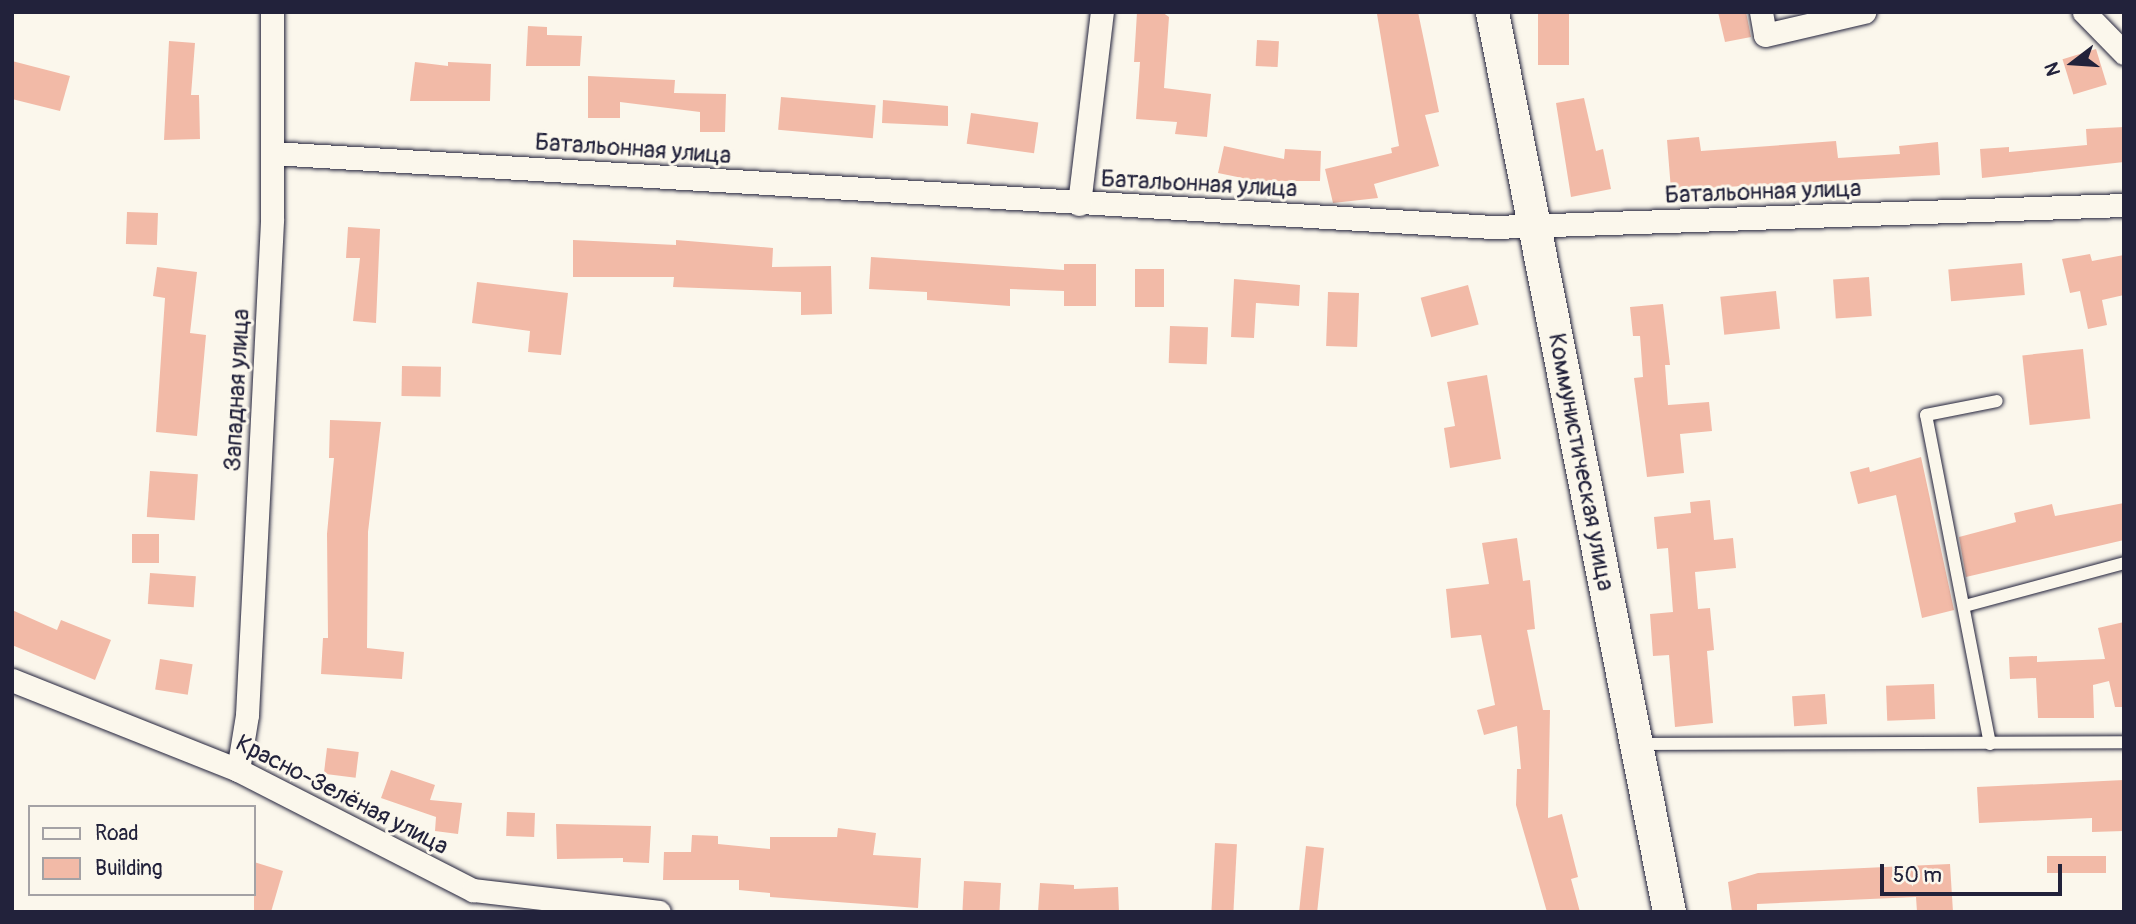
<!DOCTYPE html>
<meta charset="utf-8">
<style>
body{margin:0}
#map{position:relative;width:2136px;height:924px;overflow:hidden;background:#fbf7ec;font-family:Pangolin,sans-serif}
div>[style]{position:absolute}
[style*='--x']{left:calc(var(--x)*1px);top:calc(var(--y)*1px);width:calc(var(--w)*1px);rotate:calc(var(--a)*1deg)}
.building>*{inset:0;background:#f2baa7;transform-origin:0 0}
.roads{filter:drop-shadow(0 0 2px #22223b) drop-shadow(0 0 2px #22223b)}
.service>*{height:12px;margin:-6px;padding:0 6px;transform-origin:6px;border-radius:6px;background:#fbf7ec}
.minor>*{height:23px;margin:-11.5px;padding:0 11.5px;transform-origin:11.5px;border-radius:11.5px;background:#fbf7ec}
.secondary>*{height:33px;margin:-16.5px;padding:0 16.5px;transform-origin:16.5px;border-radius:16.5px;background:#fbf7ec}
span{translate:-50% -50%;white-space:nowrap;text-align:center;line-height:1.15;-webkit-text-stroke:6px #fbf7ec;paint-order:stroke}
.street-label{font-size:24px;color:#22223b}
.frame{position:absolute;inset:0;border:14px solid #22223b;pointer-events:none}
.legend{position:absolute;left:28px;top:805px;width:228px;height:91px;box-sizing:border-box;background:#fbf7ec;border:2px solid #a4a2a5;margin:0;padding:9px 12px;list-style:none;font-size:21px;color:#22223b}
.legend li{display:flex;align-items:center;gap:14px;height:35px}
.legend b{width:35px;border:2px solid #a4a2a5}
.north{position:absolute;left:2038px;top:28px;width:70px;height:70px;-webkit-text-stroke:5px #fbf7ec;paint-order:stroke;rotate:253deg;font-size:19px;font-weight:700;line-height:28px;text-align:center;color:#22223b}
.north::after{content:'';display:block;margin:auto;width:24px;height:32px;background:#22223b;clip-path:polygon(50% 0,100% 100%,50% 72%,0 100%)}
.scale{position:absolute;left:1880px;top:864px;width:182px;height:32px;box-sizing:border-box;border:4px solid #22223b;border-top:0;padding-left:9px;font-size:21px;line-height:24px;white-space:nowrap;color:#22223b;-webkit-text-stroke:5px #fbf7ec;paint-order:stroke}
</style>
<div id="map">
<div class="building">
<div style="clip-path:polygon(1137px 12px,1162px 12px,1169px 17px,1164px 88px,1211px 94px,1207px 137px,1175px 134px,1177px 122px,1136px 119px,1140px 62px,1134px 62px)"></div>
<div style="clip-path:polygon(1418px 12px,1439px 112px,1425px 115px,1439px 166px,1374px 184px,1378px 198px,1333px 203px,1325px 169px,1392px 153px,1391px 148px,1399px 146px,1377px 14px)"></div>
<div style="left:1538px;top:12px;width:31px;height:53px"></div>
<div style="clip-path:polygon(1718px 12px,1746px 12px,1751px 37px,1725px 42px)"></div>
<div style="clip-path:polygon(528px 26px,547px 27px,547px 35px,582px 36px,580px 66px,526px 66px)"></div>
<div style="left:1257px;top:40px;width:22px;height:26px;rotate:3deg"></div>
<div style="clip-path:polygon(169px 41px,195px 43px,191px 95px,199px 95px,200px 139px,164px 140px)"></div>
<div style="left:2096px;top:49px;width:37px;height:35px;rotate:73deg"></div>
<div style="clip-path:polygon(12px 61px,70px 76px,60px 111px,12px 99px)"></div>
<div style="clip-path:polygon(415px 62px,448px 66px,448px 62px,491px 64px,490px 101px,410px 101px)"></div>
<div style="clip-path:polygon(588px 76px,675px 80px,674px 93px,726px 94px,725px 132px,700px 132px,700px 112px,620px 102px,620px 118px,588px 118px)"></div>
<div style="left:781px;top:97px;width:95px;height:33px;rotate:5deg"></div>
<div style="clip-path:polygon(1584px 98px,1596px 151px,1603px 149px,1611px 189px,1571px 197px,1556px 103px)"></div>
<div style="clip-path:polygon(883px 100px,948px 106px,948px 126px,882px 123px)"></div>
<div style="left:971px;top:113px;width:68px;height:31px;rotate:8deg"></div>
<div style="clip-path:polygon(2124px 127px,2124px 162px,1982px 178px,1980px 149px,2009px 147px,2009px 152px,2087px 145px,2086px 129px)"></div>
<div style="clip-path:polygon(1699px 137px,1701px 151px,1836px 141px,1838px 158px,1900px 154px,1899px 146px,1938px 142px,1940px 175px,1671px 190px,1667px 140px)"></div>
<div style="clip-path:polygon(1224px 146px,1284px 159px,1285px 149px,1321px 151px,1320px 181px,1257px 181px,1218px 173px)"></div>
<div style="left:127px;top:212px;width:31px;height:32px;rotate:2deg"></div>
<div style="clip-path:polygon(348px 227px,380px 229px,376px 323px,353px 321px,360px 258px,346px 258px)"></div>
<div style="clip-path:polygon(573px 240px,676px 245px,676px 240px,773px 248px,772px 267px,831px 266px,832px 314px,801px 315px,801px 292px,673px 287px,674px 277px,573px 277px)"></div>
<div style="clip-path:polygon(2090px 254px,2092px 261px,2124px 255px,2124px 295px,2102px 300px,2107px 325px,2088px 329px,2080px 291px,2070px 293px,2062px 259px)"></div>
<div style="clip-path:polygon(871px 257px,1064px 270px,1064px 264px,1096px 264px,1096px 306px,1064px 306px,1064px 291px,1010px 289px,1010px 306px,927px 300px,927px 292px,869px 289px)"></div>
<div style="left:2022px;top:263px;width:32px;height:74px;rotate:85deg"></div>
<div style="clip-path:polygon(157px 267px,197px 272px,190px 333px,206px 335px,197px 436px,156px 432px,165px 298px,153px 296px)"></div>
<div style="left:1135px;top:269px;width:29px;height:38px"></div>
<div style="left:1869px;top:277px;width:39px;height:36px;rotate:86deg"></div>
<div style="clip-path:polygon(1234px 279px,1300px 285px,1299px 306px,1256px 303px,1254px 338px,1231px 337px)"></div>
<div style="clip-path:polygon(477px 282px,568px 293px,561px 355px,528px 352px,530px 331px,472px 323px)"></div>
<div style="left:1468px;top:285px;width:41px;height:49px;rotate:75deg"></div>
<div style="left:1776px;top:291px;width:38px;height:56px;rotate:84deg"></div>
<div style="left:1328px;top:292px;width:31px;height:54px;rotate:2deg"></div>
<div style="clip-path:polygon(1663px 304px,1670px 365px,1665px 365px,1668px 405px,1709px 402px,1712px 431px,1680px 434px,1684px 473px,1647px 477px,1634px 378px,1643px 377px,1640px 336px,1633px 336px,1630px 307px)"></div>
<div style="left:1170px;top:326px;width:38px;height:37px;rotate:2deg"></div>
<div style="left:2083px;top:349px;width:70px;height:61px;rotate:84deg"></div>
<div style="left:402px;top:366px;width:39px;height:30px;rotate:1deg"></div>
<div style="clip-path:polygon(1487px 375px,1501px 459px,1450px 468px,1444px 428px,1455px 426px,1447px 382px)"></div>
<div style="clip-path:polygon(330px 420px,381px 422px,368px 532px,367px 648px,404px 652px,402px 679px,321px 674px,323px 638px,328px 638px,327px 534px,334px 458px,329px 458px)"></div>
<div style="clip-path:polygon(1921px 457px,1954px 610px,1922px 618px,1896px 495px,1858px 504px,1850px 472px,1869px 467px,1870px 472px)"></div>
<div style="left:150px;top:471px;width:48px;height:46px;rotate:4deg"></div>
<div style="clip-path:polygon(1710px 500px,1714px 540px,1733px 538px,1736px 568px,1695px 572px,1698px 609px,1710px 608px,1714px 650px,1707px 651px,1713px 723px,1675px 727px,1669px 655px,1653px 656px,1650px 614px,1673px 612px,1668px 548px,1657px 549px,1654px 517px,1691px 513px,1690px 502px)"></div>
<div style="clip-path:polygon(2124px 503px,2124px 540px,1966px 577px,1959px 537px,2016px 522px,2014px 513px,2052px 504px,2055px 516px)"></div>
<div style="left:132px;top:534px;width:27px;height:29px"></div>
<div style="clip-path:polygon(1517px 538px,1523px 581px,1530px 580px,1535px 629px,1527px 630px,1543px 710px,1550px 710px,1548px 818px,1562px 814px,1578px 877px,1571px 879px,1580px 912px,1547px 912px,1516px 805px,1517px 769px,1521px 769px,1517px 726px,1484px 735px,1477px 710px,1495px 705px,1481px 635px,1451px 638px,1446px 589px,1489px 584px,1482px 543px)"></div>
<div style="left:150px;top:573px;width:46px;height:31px;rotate:4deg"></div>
<div style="clip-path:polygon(12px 610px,57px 630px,61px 620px,111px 640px,95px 680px,12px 645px)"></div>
<div style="clip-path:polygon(2124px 622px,2124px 707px,2115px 707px,2109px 681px,2093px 685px,2094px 718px,2038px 718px,2036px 678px,2010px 679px,2009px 657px,2037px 656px,2037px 662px,2105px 659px,2098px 628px)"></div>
<div style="left:160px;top:659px;width:33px;height:31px;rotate:9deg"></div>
<div style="left:1934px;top:684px;width:35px;height:48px;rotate:88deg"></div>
<div style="left:1825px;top:694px;width:30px;height:33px;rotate:86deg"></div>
<div style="left:327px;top:748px;width:32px;height:26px;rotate:7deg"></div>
<div style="clip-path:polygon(391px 770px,435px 785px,430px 800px,462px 803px,458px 834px,435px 831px,436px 817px,381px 798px)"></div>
<div style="clip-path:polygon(2124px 780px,2124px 831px,2092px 832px,2092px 818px,1979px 823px,1977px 787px)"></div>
<div style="left:507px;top:812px;width:28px;height:24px;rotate:2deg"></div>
<div style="clip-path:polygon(556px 824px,651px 826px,649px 863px,623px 862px,623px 858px,557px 859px)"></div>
<div style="clip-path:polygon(838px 828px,876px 833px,873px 855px,921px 858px,918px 908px,770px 897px,770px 893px,739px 890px,739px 880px,663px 880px,664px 852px,691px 852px,692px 835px,718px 836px,718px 844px,770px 849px,770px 837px,837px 837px)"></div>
<div style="left:1215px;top:843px;width:22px;height:69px;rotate:3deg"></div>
<div style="left:1306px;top:846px;width:18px;height:66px;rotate:6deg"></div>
<div style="left:2106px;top:856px;width:17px;height:59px;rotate:90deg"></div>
<div style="clip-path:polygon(254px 862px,283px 871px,271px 912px,254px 912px)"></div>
<div style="clip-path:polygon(1950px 864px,1953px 912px,1917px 912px,1916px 897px,1757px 904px,1757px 912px,1732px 912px,1728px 882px,1758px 873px)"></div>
<div style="left:964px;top:881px;width:37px;height:31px;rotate:3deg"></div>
<div style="clip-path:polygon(1040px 883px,1074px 885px,1074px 889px,1118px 887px,1119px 912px,1038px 912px)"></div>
</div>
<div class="roads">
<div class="service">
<div style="--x:1965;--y:606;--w:165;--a:-15.1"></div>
<div style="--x:1636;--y:744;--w:488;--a:-0.2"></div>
<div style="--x:1990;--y:744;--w:335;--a:-101"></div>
<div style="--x:1926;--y:415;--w:72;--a:-11.2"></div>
</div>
<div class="minor">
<div style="--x:1761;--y:12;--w:23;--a:80"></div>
<div style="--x:1765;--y:35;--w:102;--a:-13.1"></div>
<div style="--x:2084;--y:12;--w:57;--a:45.7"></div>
<div style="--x:272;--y:153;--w:1224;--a:3.47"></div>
<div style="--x:1494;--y:227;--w:630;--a:-2"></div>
<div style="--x:1079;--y:204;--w:193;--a:-83.2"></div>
<div style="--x:12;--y:680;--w:243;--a:21.7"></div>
<div style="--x:238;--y:770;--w:264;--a:27.1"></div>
<div style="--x:473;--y:890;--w:187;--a:6.7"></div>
<div style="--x:238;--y:770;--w:56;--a:-80.7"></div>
<div style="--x:247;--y:715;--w:497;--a:-87.1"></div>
<div style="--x:272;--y:219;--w:207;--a:-90"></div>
</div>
<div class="secondary">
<div style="--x:1492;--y:12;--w:917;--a:78.87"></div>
</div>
</div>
<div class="street-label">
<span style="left:633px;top:149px;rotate:4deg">Батальонная улица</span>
<span style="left:1199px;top:184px;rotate:3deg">Батальонная улица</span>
<span style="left:1763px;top:192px;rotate:-2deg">Батальонная улица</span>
<span style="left:237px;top:390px;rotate:-87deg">Западная улица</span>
<span style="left:1581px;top:462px;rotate:79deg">Коммунистическая улица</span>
<span style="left:342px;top:795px;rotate:27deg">Красно-Зелёная улица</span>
</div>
<div class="frame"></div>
<ul class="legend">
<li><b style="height:9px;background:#fbf7ec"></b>Road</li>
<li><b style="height:19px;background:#f2baa7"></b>Building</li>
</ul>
<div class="north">N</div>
<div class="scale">50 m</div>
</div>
